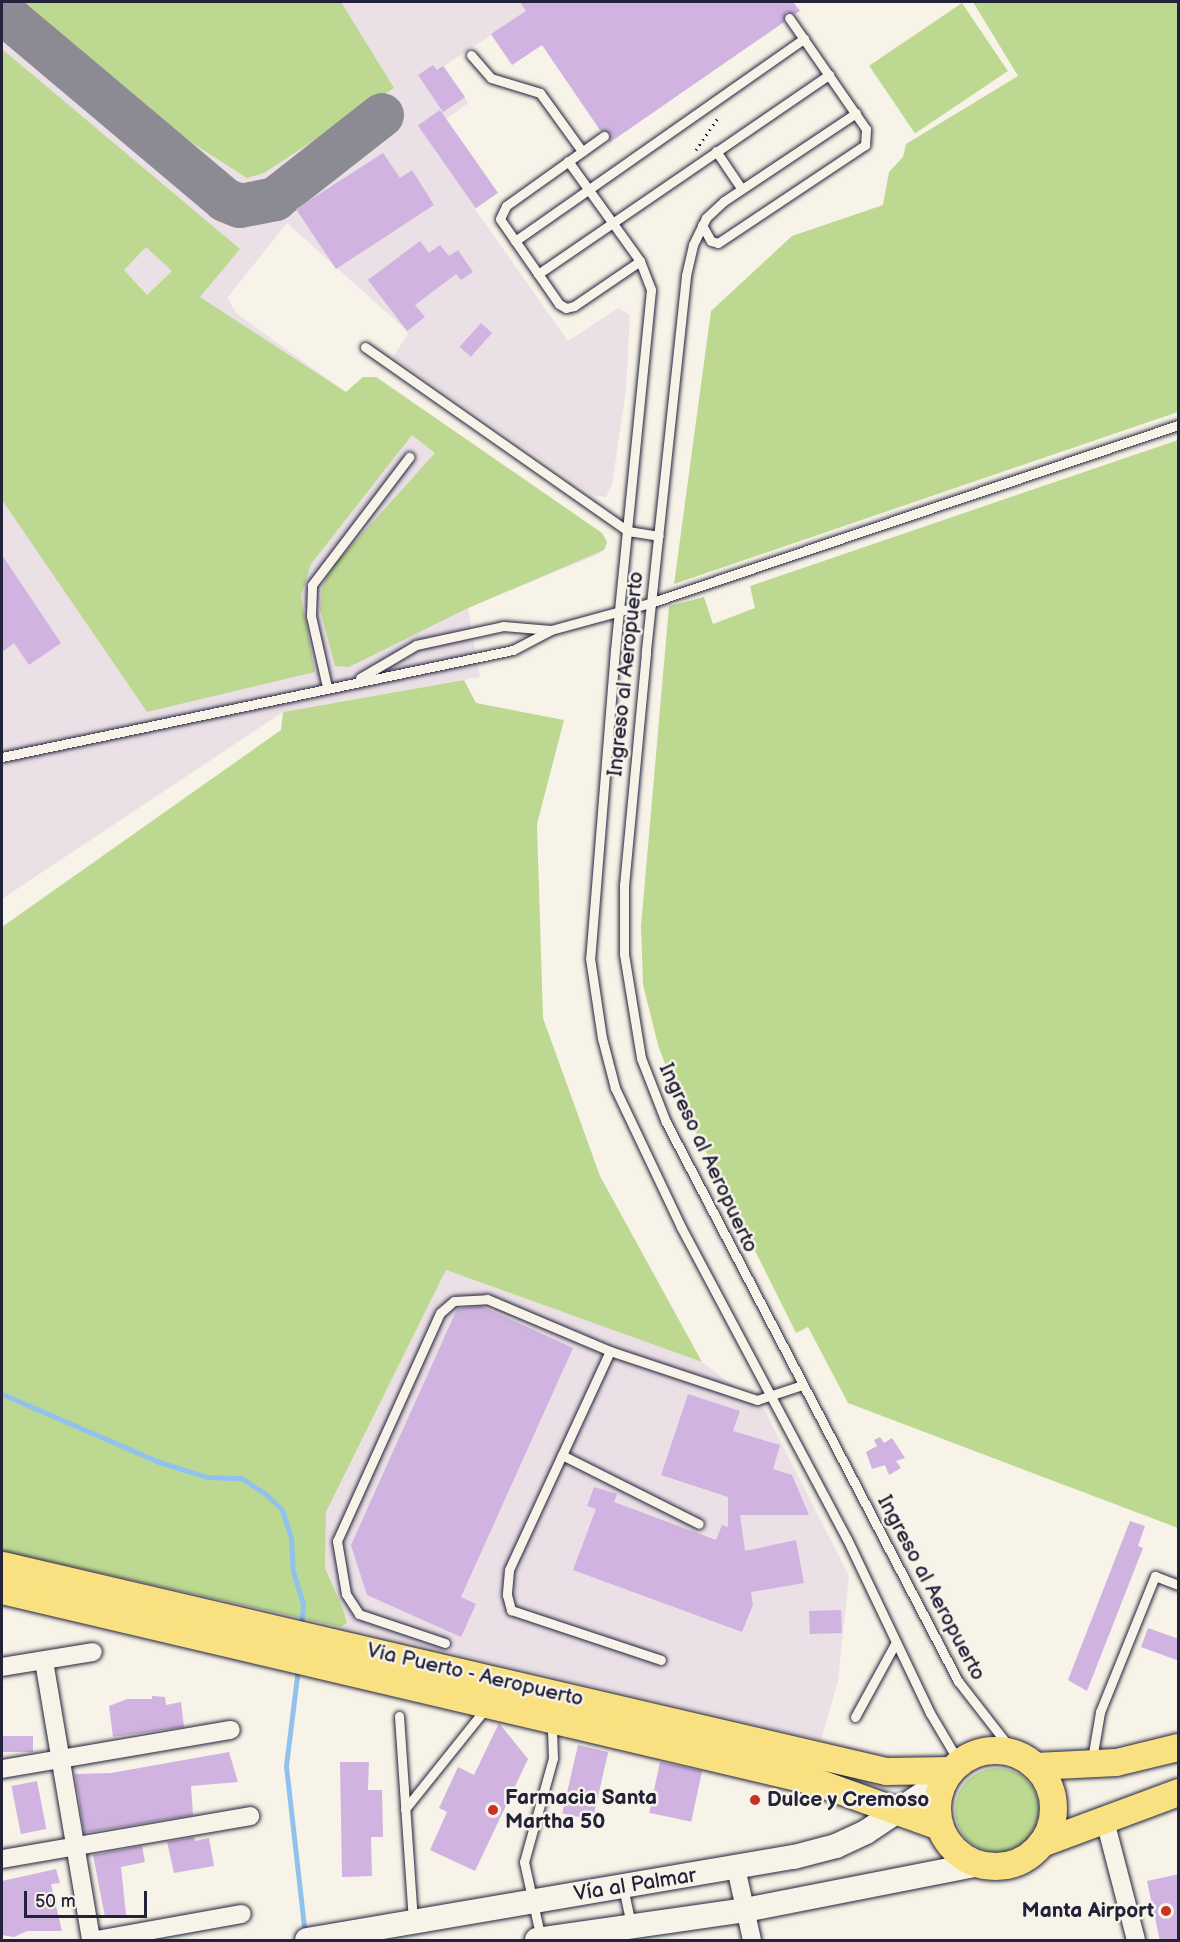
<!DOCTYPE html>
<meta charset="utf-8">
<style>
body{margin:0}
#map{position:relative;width:1180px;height:1942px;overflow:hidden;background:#f7f3e8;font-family:"Balsamiq Sans",sans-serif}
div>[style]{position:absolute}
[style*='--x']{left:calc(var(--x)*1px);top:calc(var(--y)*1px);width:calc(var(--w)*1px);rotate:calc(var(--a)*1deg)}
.built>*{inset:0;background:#ebe0e6}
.green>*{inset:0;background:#bdd991;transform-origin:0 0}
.round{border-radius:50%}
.stream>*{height:5px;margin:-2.5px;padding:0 2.5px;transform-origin:2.5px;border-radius:2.5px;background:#91c2ed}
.taxiway>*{height:44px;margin:-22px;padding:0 22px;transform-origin:22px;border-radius:22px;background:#8c8a92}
.building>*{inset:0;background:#d0b3e0;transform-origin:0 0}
.path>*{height:3px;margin-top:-1.5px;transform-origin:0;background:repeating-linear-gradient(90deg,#22223b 0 1.5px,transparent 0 6px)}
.roads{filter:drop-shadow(0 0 2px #22223b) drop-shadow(0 0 2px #22223b)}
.service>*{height:9px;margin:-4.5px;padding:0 4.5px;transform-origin:4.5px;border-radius:4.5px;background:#f7f3e8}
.minor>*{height:18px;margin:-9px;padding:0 9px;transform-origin:9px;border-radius:9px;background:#f7f3e8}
.secondary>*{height:24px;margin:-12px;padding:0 12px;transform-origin:12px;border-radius:12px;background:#f7f3e8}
.primary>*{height:27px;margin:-13.5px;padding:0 13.5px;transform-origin:13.5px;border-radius:13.5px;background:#f9e181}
.primary>.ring{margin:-13.5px;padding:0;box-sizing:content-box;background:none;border:27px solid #f9e181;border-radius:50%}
.dots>*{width:16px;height:16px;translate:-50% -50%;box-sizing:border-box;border:3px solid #f7f3e8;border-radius:50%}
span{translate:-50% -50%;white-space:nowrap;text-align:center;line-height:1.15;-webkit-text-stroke:5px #f7f3e8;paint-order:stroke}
.street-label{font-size:21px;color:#22223b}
.poi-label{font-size:21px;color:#22223b;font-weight:700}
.left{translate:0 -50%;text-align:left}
.right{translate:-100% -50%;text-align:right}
.frame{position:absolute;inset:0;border:3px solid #22223b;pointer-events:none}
.scale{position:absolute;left:24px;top:1891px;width:123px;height:27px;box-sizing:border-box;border:3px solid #22223b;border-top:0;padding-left:8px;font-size:18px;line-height:21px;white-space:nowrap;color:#22223b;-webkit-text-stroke:4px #f7f3e8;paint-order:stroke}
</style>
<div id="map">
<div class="built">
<div style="clip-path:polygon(2px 2px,793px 2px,800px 11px,609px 143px,542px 45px,512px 65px,491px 35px,444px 66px,468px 103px,446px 119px,498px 193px,475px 209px,568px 341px,618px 308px,630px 315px,626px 389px,612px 485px,606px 497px,593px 495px,393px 357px,408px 334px,405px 329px,287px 223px,227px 298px,237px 314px,346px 392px,363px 377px,376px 377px,602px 533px,606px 547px,599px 554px,468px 608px,480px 677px,283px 712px,2px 899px)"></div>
<div style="clip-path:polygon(446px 1270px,702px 1362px,764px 1409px,849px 1576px,838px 1681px,821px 1740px,341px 1627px,347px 1623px,343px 1609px,325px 1568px,326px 1512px)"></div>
</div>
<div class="green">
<div style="clip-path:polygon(24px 2px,341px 2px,394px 88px,264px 173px,247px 178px,189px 141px)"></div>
<div style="clip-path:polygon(973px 2px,1178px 2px,1178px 412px,674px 584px,711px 311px,792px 236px,883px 205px,889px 172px,903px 157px,906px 144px,1018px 76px)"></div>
<div style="left:962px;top:3px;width:82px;height:112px;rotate:56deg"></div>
<div style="clip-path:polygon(evenodd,2px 49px,240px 249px,200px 297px,346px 392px,363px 377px,376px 377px,602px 533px,607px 542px,604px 550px,468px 608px,349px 667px,335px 666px,320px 610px,322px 587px,334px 565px,435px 453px,412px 435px,311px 564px,301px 596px,315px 672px,147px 712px,2px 500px,2px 49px,146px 247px,172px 271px,147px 295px,124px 270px,146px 247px)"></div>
<div style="clip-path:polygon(1178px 440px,1178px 1528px,848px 1403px,808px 1327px,796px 1333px,673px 1086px,658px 1045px,643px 985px,641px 926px,669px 606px,704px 597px,713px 624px,755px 608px,750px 586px)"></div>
<div style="clip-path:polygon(464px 680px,476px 703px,564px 720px,537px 824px,543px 1018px,600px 1176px,702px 1362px,446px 1270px,326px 1512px,325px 1568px,343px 1609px,347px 1623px,341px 1627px,2px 1551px,2px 927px,281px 730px,283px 712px)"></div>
<div class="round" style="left:955px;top:1768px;width:84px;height:84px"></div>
</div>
<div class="stream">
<div style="--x:2;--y:1394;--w:171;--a:23.4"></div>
<div style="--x:159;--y:1462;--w:50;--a:17.4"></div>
<div style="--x:207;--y:1477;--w:34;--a:2"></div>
<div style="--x:241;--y:1478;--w:31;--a:33"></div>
<div style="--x:267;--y:1495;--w:21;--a:45"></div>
<div style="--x:282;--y:1510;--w:28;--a:72"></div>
<div style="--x:291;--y:1537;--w:34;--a:87"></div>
<div style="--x:293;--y:1571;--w:34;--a:73"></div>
<div style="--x:303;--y:1604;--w:22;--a:95"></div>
<div style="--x:298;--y:1668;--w:99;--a:97"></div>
<div style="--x:286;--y:1766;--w:170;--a:83.6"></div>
</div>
<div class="taxiway">
<div style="--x:2;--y:12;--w:292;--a:40.1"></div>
<div style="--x:225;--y:200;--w:16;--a:22"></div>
<div style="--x:240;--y:206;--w:36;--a:-11"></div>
<div style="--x:275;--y:199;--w:136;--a:-38.1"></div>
</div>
<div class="building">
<div style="clip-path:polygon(520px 2px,793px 2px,800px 11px,795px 14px,786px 12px,784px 22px,609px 143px,610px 133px,600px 130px,542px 45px,512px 65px,491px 34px,526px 11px)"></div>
<div style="clip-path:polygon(433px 65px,437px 70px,443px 66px,465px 97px,443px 112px,418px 75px)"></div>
<div style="left:440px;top:110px;width:101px;height:27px;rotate:55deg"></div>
<div style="clip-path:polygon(383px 153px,400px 178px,412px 170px,434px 205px,336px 269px,296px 209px)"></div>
<div style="clip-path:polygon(420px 241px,429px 253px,440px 245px,449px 256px,458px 250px,473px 272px,461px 280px,456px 274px,415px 305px,425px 317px,407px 331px,368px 280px)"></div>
<div style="left:481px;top:323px;width:15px;height:32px;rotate:42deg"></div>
<div style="clip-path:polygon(2px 555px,61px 643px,29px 665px,14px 643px,2px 652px)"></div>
<div style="clip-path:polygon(481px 1306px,573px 1348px,461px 1597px,476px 1604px,461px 1637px,367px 1595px,351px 1545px,457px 1309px)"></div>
<div style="clip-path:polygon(688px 1394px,740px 1411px,733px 1431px,780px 1445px,773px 1469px,792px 1475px,809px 1515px,740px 1515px,745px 1551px,796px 1540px,804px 1583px,751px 1592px,753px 1605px,742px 1632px,573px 1570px,596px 1509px,587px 1506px,594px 1487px,617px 1494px,614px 1502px,716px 1540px,722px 1525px,728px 1527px,728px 1497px,661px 1475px)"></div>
<div style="clip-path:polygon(880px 1437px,884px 1443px,892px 1438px,905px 1458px,896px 1461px,901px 1468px,889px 1475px,885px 1465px,872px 1469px,866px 1452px,877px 1446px,874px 1440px)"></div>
<div style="clip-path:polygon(1130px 1521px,1145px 1526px,1138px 1546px,1143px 1548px,1087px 1691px,1068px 1680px)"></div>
<div style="left:841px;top:1610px;width:23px;height:32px;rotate:88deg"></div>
<div style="clip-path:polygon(1148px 1628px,1179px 1639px,1179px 1661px,1141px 1647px)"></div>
<div style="clip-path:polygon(152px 1696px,165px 1697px,166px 1705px,181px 1702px,184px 1727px,113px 1737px,109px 1706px,127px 1699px,152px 1699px)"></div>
<div style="clip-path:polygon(499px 1723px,528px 1759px,475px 1871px,430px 1850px,447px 1812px,439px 1808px,458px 1767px,474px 1775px)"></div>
<div style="left:33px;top:1736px;width:16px;height:31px;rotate:90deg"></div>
<div style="left:578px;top:1745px;width:31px;height:70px;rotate:13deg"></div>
<div style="clip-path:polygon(229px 1752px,238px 1782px,191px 1786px,193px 1815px,84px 1833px,75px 1774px,111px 1773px)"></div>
<div style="clip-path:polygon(340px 1762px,369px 1762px,368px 1790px,382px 1790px,383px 1837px,371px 1837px,372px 1876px,342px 1877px)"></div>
<div style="left:660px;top:1762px;width:43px;height:52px;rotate:12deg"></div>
<div style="left:37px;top:1781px;width:49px;height:26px;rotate:79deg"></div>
<div style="clip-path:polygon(194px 1837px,195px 1841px,209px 1838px,214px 1866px,174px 1873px,167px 1842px)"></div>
<div style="clip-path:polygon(142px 1846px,145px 1862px,121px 1867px,126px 1915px,105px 1917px,93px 1855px)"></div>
<div style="clip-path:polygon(56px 1869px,60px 1883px,51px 1884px,62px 1931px,27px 1931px,14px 1937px,2px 1935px,2px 1881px)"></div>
<div style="clip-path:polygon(1179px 1874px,1179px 1941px,1160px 1941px,1147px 1881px)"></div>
</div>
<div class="path">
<div style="--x:696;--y:150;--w:41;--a:-55.9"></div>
</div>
<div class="roads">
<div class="service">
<div style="--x:471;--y:55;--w:30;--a:49"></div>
<div style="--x:491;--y:78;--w:51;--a:17"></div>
<div style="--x:540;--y:93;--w:72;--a:54.1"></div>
<div style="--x:856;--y:113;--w:159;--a:146.3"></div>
<div style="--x:724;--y:201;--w:25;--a:137"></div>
<div style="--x:706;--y:218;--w:30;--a:116"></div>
<div style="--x:693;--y:245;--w:32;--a:103"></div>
<div style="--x:686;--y:276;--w:379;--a:96.1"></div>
<div style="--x:646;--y:653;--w:233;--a:95.4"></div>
<div style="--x:624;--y:885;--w:69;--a:90"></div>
<div style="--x:624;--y:954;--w:105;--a:80.7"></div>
<div style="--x:641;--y:1058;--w:69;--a:68.7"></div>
<div style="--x:666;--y:1122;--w:631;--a:62.42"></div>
<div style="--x:958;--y:1681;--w:91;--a:52.1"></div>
<div style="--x:604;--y:136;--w:120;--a:144.5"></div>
<div style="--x:506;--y:206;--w:14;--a:115"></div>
<div style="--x:500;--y:219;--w:103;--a:55.2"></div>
<div style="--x:559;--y:304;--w:8;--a:30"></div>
<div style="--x:566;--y:308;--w:8;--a:-14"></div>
<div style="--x:574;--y:306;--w:80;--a:-34.3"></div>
<div style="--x:716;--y:151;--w:45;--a:56"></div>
<div style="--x:568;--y:161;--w:123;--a:54.2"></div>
<div style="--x:640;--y:261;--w:31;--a:69"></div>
<div style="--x:651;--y:290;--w:362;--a:95.7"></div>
<div style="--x:615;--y:650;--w:309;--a:94.6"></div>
<div style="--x:590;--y:958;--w:81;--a:81.5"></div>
<div style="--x:602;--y:1038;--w:52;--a:75.4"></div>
<div style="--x:615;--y:1088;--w:154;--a:64.6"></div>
<div style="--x:681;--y:1227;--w:353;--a:62"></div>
<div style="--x:847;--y:1539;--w:193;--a:64.5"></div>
<div style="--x:930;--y:1713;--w:57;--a:59.4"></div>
<div style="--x:702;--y:225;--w:18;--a:61"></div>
<div style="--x:711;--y:241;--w:7;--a:16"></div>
<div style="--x:718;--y:243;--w:177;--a:-33.7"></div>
<div style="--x:865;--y:145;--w:16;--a:-86"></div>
<div style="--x:866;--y:129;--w:135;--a:-124.7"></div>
<div style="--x:515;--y:241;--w:353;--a:-35"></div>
<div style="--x:538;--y:274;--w:353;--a:-34.4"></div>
<div style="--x:365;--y:347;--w:321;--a:35"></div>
<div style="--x:628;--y:531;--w:31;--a:9"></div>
<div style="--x:360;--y:678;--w:65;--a:-30.5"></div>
<div style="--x:416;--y:645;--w:89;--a:-12.3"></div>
<div style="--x:503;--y:626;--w:48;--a:4.8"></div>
<div style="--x:327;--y:687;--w:73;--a:-102.7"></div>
<div style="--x:311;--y:616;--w:31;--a:-88"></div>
<div style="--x:312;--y:585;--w:161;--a:-52.8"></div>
<div style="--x:2;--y:757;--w:522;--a:-11.83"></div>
<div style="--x:513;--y:650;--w:43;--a:-27.8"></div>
<div style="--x:551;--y:630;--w:103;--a:-15.3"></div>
<div style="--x:650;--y:603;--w:557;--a:-18.63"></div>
<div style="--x:610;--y:1351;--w:241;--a:114.8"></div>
<div style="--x:509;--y:1570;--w:25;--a:95"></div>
<div style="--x:507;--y:1595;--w:16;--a:75"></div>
<div style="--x:511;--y:1610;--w:158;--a:18.4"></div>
<div style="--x:562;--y:1455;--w:153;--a:26.7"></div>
<div style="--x:445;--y:1643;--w:91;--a:-161.4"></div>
<div style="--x:359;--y:1614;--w:24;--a:-123"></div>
<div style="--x:346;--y:1594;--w:54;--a:-99.6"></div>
<div style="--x:337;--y:1541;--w:250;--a:-65.7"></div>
<div style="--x:440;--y:1313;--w:18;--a:-41"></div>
<div style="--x:454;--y:1301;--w:33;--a:-3"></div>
<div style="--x:487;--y:1299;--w:134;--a:22.9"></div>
<div style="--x:610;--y:1351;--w:155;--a:18.4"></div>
<div style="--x:757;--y:1400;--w:47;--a:-18.4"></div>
<div style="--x:399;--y:1716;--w:205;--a:86.1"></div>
<div style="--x:855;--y:1717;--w:85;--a:-61.3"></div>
<div style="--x:1092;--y:1759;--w:48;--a:-80.3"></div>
<div style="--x:1100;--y:1712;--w:147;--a:-68"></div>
<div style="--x:1155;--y:1576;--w:25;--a:21"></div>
<div style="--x:405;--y:1809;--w:129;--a:-51.3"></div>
<div style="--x:623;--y:1887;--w:39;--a:78"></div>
<div style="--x:541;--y:1939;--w:79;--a:-102.4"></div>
<div style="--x:524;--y:1862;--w:108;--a:-74.4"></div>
<div style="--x:553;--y:1758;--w:37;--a:-92"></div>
</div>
<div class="minor">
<div style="--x:44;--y:1661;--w:283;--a:80.4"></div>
<div style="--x:2;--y:1667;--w:92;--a:-9.4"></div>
<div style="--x:2;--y:1769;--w:232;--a:-9.7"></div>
<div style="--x:1104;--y:1817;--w:127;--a:75.4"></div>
<div style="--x:2;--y:1859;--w:252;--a:-9.8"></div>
<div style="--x:736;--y:1868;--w:74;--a:77.5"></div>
<div style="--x:97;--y:1940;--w:147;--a:-10.2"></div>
</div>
<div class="secondary">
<div style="--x:307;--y:1940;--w:494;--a:-9.7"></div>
<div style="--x:794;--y:1857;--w:43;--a:-14.7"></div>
<div style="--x:836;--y:1846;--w:33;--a:-25"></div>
<div style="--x:866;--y:1832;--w:94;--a:-33.7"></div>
<div style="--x:537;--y:1940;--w:210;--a:-8.2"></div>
<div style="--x:745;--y:1910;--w:239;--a:-11.1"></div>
</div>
<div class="primary">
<div style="--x:2;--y:1565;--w:908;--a:13.12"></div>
<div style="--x:886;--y:1771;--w:64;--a:-0.9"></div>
<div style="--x:2;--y:1590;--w:834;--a:13.24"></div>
<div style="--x:814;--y:1781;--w:133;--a:19.8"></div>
<div class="ring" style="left:937px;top:1750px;width:89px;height:89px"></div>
<div style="--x:1035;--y:1766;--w:81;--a:-2.8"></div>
<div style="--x:1116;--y:1762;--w:64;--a:-13.6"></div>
<div style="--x:1041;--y:1843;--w:146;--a:-20.4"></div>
</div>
</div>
<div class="dots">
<div style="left:755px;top:1800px;background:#c8321e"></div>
<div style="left:493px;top:1810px;background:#c8321e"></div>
<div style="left:1166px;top:1911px;background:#c8321e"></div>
</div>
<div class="street-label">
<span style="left:626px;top:674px;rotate:-84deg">Ingreso al Aeropuerto</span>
<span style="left:708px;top:1158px;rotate:65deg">Ingreso al Aeropuerto</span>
<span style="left:931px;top:1588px;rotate:62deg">Ingreso al Aeropuerto</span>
<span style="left:475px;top:1675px;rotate:13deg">Via Puerto - Aeropuerto</span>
<span style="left:635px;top:1885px;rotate:-9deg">Vía al Palmar</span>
</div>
<div class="poi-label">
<span class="left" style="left:505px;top:1810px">Farmacia Santa<br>Martha 50</span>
<span class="left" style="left:767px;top:1800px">Dulce y Cremoso</span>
<span class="right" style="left:1154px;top:1911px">Manta Airport</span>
</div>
<div class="frame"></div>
<div class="scale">50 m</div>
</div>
